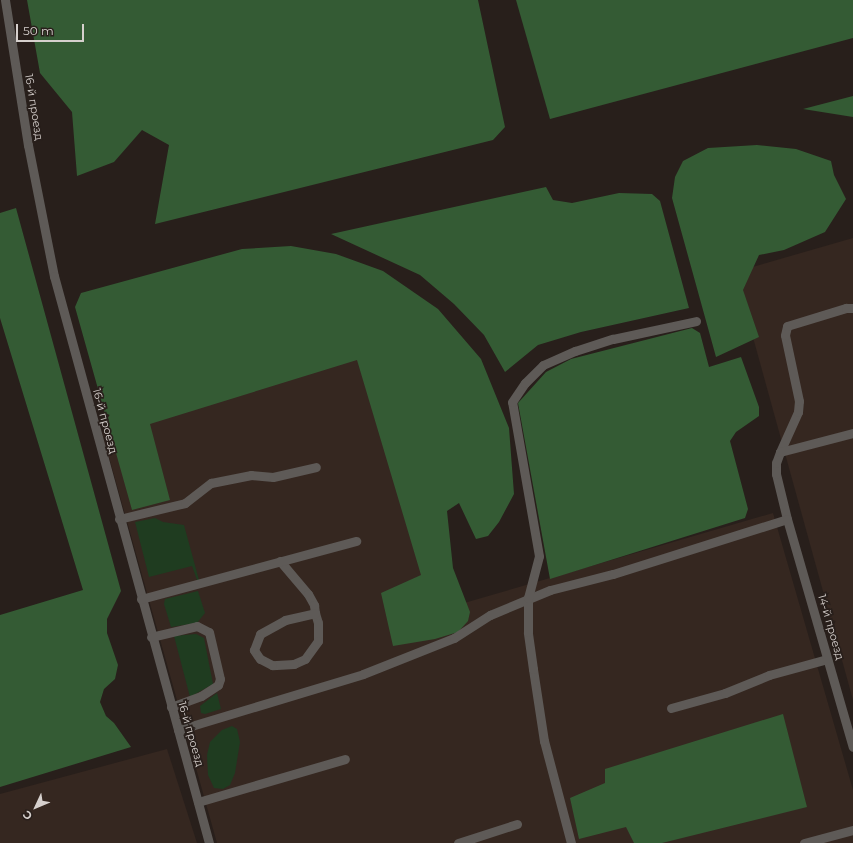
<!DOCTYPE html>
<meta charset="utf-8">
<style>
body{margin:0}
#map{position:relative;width:853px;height:843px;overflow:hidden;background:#281f1b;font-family:Montserrat,sans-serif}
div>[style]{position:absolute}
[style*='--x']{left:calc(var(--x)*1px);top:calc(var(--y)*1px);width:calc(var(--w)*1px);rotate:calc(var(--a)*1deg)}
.built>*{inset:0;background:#352720}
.green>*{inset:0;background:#1f3c20}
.forest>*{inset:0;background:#345b34}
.minor>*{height:9px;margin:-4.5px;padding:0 4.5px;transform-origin:4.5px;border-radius:4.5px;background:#5e5a57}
span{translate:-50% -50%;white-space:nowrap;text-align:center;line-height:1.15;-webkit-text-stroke:3.5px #281f1b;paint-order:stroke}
.street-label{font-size:11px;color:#d6d0cd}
.north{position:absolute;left:16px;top:787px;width:40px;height:40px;-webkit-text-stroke:3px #281f1b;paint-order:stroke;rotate:226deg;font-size:11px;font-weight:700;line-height:16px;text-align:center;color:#d6d0cd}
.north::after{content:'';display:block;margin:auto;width:14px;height:18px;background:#d6d0cd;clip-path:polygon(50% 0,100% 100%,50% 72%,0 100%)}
.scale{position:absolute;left:16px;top:24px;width:68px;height:18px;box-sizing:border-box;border:2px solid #d6d0cd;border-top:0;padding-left:5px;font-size:12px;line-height:14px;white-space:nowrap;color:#d6d0cd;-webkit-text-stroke:3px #281f1b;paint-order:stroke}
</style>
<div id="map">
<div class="built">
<div style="clip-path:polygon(853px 238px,853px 700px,735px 272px)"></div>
<div style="clip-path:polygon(372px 347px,447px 608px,773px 513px,853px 790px,853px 843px,217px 843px,102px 432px,106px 426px)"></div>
<div style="clip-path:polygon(167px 749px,197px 843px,0 843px,0 794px)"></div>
</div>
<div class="green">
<div style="clip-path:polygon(155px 518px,163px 522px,184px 525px,199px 580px,197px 580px,192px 566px,149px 577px,135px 522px)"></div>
<div style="clip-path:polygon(198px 591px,205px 613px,197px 623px,171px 627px,164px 604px,165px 599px)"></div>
<div style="clip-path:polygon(196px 634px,204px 638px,213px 684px,190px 697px,174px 636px)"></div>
<div style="clip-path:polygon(217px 693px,221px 709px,205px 714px,201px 713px,200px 706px)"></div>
<div style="clip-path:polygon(232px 726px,237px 729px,240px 742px,235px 773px,230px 785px,223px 789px,214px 788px,208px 775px,207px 755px,210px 742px,222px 730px)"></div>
</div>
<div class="forest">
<div style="clip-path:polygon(27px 0,478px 0,505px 127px,493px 140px,155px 224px,169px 145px,142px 130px,114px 162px,77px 176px,72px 112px,40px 73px)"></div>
<div style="clip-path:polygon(516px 0,853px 0,853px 38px,550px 119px)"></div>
<div style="clip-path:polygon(853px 96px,853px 117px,803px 109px)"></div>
<div style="clip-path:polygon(757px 145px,796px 149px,831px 161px,834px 175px,846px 199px,825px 232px,784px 250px,759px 255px,743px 290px,759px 337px,716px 357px,672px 198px,675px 177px,683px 161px,708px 148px)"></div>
<div style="clip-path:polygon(546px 187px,553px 200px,572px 203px,619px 193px,652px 194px,660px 201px,689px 308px,581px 332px,538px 345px,505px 372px,484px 335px,454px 304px,420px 275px,331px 234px)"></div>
<div style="clip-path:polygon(16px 208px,121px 591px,107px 619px,107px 633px,118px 665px,115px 679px,104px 689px,100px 702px,106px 716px,114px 723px,131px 747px,0 787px,0 615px,83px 590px,0 318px,0 213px)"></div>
<div style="clip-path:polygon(291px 246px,336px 254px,383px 271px,438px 309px,481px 359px,509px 428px,514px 494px,499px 522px,488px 536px,476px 539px,459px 503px,447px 511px,453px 568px,470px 612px,468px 621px,458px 632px,435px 639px,393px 646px,381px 593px,421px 575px,357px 360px,150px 424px,170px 500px,132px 510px,75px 307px,81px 293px,242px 249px)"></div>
<div style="clip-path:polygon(692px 328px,700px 333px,709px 367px,741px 357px,759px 407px,759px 416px,736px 432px,730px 441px,748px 509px,745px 518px,550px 579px,518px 403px,546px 372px,571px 359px)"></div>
<div style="clip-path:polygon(783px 714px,807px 807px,662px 843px,634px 843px,626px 827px,579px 839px,570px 798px,605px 783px,605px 769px)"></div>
</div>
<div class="minor">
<div style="--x:5;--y:0;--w:147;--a:81"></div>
<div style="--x:28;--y:145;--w:134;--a:78.8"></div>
<div style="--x:54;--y:276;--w:588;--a:74.71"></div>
<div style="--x:780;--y:452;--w:44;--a:-65.8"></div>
<div style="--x:798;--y:412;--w:11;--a:-85"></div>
<div style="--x:799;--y:401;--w:67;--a:-102"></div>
<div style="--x:785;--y:335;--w:9;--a:-77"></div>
<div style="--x:787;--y:326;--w:62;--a:-17"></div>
<div style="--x:846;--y:308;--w:7;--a:0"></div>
<div style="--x:119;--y:519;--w:68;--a:-13.6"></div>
<div style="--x:185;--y:503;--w:33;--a:-38"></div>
<div style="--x:211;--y:483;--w:41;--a:-11.3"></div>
<div style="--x:251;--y:475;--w:22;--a:5"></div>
<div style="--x:273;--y:477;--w:44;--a:-13.1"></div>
<div style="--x:787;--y:519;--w:46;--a:-103.7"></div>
<div style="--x:776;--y:474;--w:11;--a:-90"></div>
<div style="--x:776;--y:463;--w:12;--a:-70"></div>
<div style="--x:780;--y:452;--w:75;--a:-14.6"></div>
<div style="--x:280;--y:561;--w:43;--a:49.7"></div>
<div style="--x:308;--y:594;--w:13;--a:61"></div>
<div style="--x:314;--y:605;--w:8;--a:83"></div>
<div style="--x:315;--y:613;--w:10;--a:73"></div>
<div style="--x:318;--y:623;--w:18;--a:90"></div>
<div style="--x:318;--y:641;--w:22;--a:126"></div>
<div style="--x:305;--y:659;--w:12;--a:156"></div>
<div style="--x:294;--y:664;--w:22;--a:177"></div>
<div style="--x:272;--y:665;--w:13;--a:-153"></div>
<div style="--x:260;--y:659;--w:11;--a:-124"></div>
<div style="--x:254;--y:650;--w:17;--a:-69"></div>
<div style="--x:260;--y:634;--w:29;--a:-29"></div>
<div style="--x:285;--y:620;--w:31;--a:-13"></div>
<div style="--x:141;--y:599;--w:223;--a:-15.1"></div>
<div style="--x:151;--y:637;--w:47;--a:-13.4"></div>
<div style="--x:197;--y:626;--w:13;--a:27"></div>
<div style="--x:209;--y:632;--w:48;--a:76.8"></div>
<div style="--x:220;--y:679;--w:6;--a:108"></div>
<div style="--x:218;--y:685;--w:20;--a:147"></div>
<div style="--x:201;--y:696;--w:32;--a:160"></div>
<div style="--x:671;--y:708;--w:56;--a:-15.5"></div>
<div style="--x:725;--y:693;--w:48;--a:-22.2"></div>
<div style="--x:769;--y:675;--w:60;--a:-15.4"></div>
<div style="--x:178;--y:730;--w:193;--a:-16.8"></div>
<div style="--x:363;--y:674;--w:98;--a:-21.6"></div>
<div style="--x:454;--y:638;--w:43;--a:-32.6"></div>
<div style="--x:490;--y:615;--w:65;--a:-22.6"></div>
<div style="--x:550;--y:590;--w:65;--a:-14.3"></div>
<div style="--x:613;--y:574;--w:182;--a:-17.5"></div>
<div style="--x:787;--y:519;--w:237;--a:73.9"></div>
<div style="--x:198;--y:802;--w:153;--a:-16.3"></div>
<div style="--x:458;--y:843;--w:62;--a:-17.9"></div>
<div style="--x:571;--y:843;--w:106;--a:-104.8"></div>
<div style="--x:544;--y:741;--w:73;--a:-98.7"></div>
<div style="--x:533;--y:669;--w:37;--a:-98"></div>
<div style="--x:528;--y:632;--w:34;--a:-90"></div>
<div style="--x:528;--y:598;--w:43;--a:-75.3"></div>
<div style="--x:539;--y:556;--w:156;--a:-99.9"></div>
<div style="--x:512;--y:402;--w:23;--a:-56"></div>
<div style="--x:525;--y:383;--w:25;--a:-45"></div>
<div style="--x:543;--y:365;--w:35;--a:-24"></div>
<div style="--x:575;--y:351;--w:40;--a:-18"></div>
<div style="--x:613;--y:339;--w:85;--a:-12.2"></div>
<div style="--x:804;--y:843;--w:51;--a:-14.9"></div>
</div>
<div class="street-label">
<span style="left:34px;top:107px;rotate:81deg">16-й проезд</span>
<span style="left:105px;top:421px;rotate:75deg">16-й проезд</span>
<span style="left:831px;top:627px;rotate:74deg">14-й проезд</span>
<span style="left:191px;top:734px;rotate:74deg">16-й проезд</span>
</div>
<div class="north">С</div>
<div class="scale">50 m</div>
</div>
